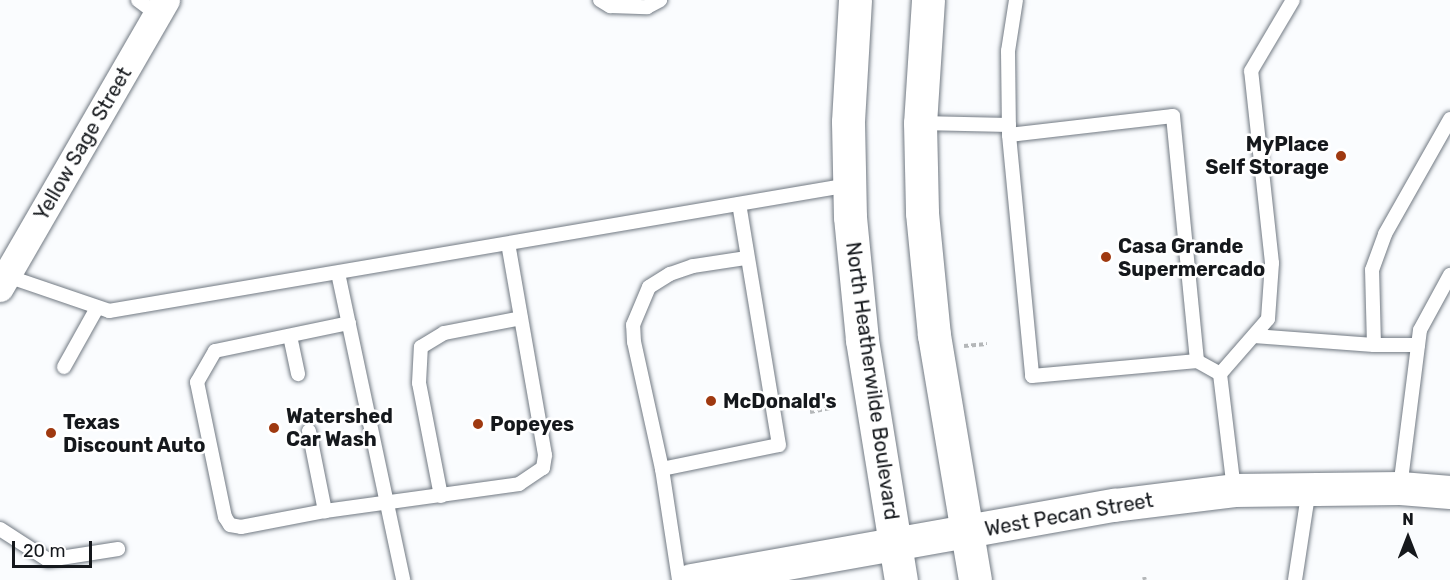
<!DOCTYPE html>
<style>
body{margin:0}
#map{position:relative;width:1450px;height:580px;overflow:hidden;background:#fafcfe;font-family:Rubik,sans-serif}
div>[style]{position:absolute}
[style*='--x']{left:calc(var(--x)*1px);top:calc(var(--y)*1px);width:calc(var(--w)*1px);rotate:calc(var(--a)*1deg)}
.path>*{height:4px;margin-top:-2px;transform-origin:0;background:repeating-linear-gradient(90deg,#b4b7b9 0 4.5px,transparent 0 7.5px)}
.roads{filter:drop-shadow(0 0 2px #727a83) drop-shadow(0 0 2px #727a83)}
.service>*{height:14px;margin:-7px;padding:0 7px;transform-origin:7px;border-radius:7px;background:#fff}
.minor>*{height:28px;margin:-14px;padding:0 14px;transform-origin:14px;border-radius:14px;background:#fff}
.secondary>*{height:33px;margin:-16.5px;padding:0 16.5px;transform-origin:16.5px;border-radius:16.5px;background:#fff}
.dots>*{width:16px;height:16px;translate:-50% -50%;box-sizing:border-box;border:3px solid #fff;border-radius:50%}
span{translate:-50% -50%;white-space:nowrap;text-align:center;line-height:1.15;-webkit-text-stroke:5px #fff;paint-order:stroke}
.street-label{font-size:20px;color:#15181c}
.poi-label{font-size:20px;color:#15181c;font-weight:700}
.right{translate:-100% -50%;text-align:right}
.left{translate:0 -50%;text-align:left}
.north{position:absolute;left:1378px;top:508px;width:60px;height:60px;-webkit-text-stroke:4px #fff;paint-order:stroke;rotate:0deg;font-size:16px;font-weight:700;line-height:24px;text-align:center;color:#15181c}
.north::after{content:'';display:block;margin:auto;width:21px;height:27px;background:#15181c;clip-path:polygon(50% 0,100% 100%,50% 72%,0 100%)}
.scale{position:absolute;left:12px;top:541px;width:80px;height:27px;box-sizing:border-box;border:3px solid #15181c;border-top:0;padding-left:8px;font-size:18px;line-height:21px;white-space:nowrap;color:#15181c;-webkit-text-stroke:4px #fff;paint-order:stroke}
</style>
<div id="map">
<div class="path">
<div style="--x:964;--y:346;--w:23;--a:-5"></div>
<div style="--x:810;--y:412;--w:26;--a:-11"></div>
<div style="--x:1144;--y:577;--w:3;--a:72"></div>
</div>
<div class="roads">
<div class="service">
<div style="--x:138;--y:0;--w:25;--a:37"></div>
<div style="--x:600;--y:0;--w:12;--a:31"></div>
<div style="--x:610;--y:6;--w:37;--a:2"></div>
<div style="--x:647;--y:7;--w:15;--a:-28"></div>
<div style="--x:1016;--y:0;--w:52;--a:98.9"></div>
<div style="--x:1008;--y:51;--w:84;--a:89.3"></div>
<div style="--x:1009;--y:135;--w:242;--a:84.5"></div>
<div style="--x:1032;--y:376;--w:166;--a:-5.2"></div>
<div style="--x:1197;--y:361;--w:26;--a:29"></div>
<div style="--x:1220;--y:374;--w:117;--a:83.1"></div>
<div style="--x:920;--y:123;--w:89;--a:1.3"></div>
<div style="--x:1009;--y:135;--w:165;--a:-6.6"></div>
<div style="--x:1173;--y:116;--w:246;--a:84.4"></div>
<div style="--x:338;--y:273;--w:314;--a:78"></div>
<div style="--x:7;--y:276;--w:108;--a:18.9"></div>
<div style="--x:109;--y:311;--w:751;--a:-9.66"></div>
<div style="--x:349;--y:323;--w:137;--a:168.2"></div>
<div style="--x:215;--y:351;--w:36;--a:120"></div>
<div style="--x:197;--y:382;--w:138;--a:78.3"></div>
<div style="--x:225;--y:517;--w:9;--a:58"></div>
<div style="--x:230;--y:525;--w:11;--a:10"></div>
<div style="--x:241;--y:527;--w:86;--a:-10.8"></div>
<div style="--x:325;--y:511;--w:196;--a:-7.9"></div>
<div style="--x:519;--y:484;--w:29;--a:-34"></div>
<div style="--x:543;--y:468;--w:13;--a:-81"></div>
<div style="--x:545;--y:455;--w:214;--a:-99.9"></div>
<div style="--x:290;--y:336;--w:39;--a:78"></div>
<div style="--x:1254;--y:336;--w:120;--a:4.3"></div>
<div style="--x:1418;--y:345;--w:44;--a:180"></div>
<div style="--x:1374;--y:345;--w:75;--a:-91.5"></div>
<div style="--x:1372;--y:270;--w:38;--a:-70"></div>
<div style="--x:1385;--y:234;--w:132;--a:-60.5"></div>
<div style="--x:64;--y:367;--w:68;--a:-60.8"></div>
<div style="--x:1220;--y:374;--w:73;--a:-48.9"></div>
<div style="--x:1268;--y:319;--w:56;--a:-85.9"></div>
<div style="--x:1272;--y:263;--w:193;--a:-96.2"></div>
<div style="--x:1251;--y:71;--w:82;--a:-59.4"></div>
<div style="--x:309;--y:431;--w:82;--a:78.7"></div>
<div style="--x:662;--y:469;--w:119;--a:-11.6"></div>
<div style="--x:779;--y:445;--w:244;--a:-99.4"></div>
<div style="--x:1400;--y:488;--w:159;--a:-82.8"></div>
<div style="--x:1420;--y:330;--w:63;--a:-61.4"></div>
<div style="--x:441;--y:496;--w:115;--a:-101"></div>
<div style="--x:419;--y:383;--w:36;--a:-87"></div>
<div style="--x:421;--y:347;--w:27;--a:-31"></div>
<div style="--x:444;--y:333;--w:78;--a:-11"></div>
<div style="--x:0;--y:529;--w:57;--a:32.9"></div>
<div style="--x:48;--y:560;--w:71;--a:-8.9"></div>
<div style="--x:679;--y:580;--w:112;--a:-98.7"></div>
<div style="--x:662;--y:469;--w:130;--a:-102.4"></div>
<div style="--x:634;--y:342;--w:17;--a:-93"></div>
<div style="--x:633;--y:325;--w:41;--a:-67.2"></div>
<div style="--x:649;--y:287;--w:25;--a:-32"></div>
<div style="--x:670;--y:274;--w:24;--a:-19"></div>
<div style="--x:693;--y:266;--w:54;--a:-8.6"></div>
<div style="--x:1295;--y:580;--w:92;--a:-81.3"></div>
</div>
<div class="minor">
<div style="--x:0;--y:288;--w:332;--a:-60"></div>
</div>
<div class="secondary">
<div style="--x:855;--y:0;--w:122;--a:93.3"></div>
<div style="--x:848;--y:122;--w:95;--a:88.8"></div>
<div style="--x:850;--y:217;--w:124;--a:84.4"></div>
<div style="--x:862;--y:340;--w:243;--a:80.8"></div>
<div style="--x:928;--y:0;--w:123;--a:93.7"></div>
<div style="--x:920;--y:123;--w:90;--a:88.7"></div>
<div style="--x:922;--y:213;--w:123;--a:84.4"></div>
<div style="--x:934;--y:335;--w:248;--a:80.5"></div>
<div style="--x:691;--y:580;--w:430;--a:-10.1"></div>
<div style="--x:1114;--y:505;--w:121;--a:-7.1"></div>
<div style="--x:1234;--y:490;--w:166;--a:-0.7"></div>
<div style="--x:1400;--y:488;--w:50;--a:4.6"></div>
</div>
</div>
<div class="dots">
<div style="left:1341px;top:156px;background:#9f3910"></div>
<div style="left:1106px;top:257px;background:#9f3910"></div>
<div style="left:711px;top:401px;background:#9f3910"></div>
<div style="left:478px;top:424px;background:#9f3910"></div>
<div style="left:274px;top:428px;background:#9f3910"></div>
<div style="left:51px;top:433px;background:#9f3910"></div>
</div>
<div class="street-label">
<span style="left:83px;top:144px;rotate:-60deg">Yellow Sage Street</span>
<span style="left:872px;top:381px;rotate:82deg">North Heatherwilde Boulevard</span>
<span style="left:1069px;top:515px;rotate:-10deg">West Pecan Street</span>
</div>
<div class="poi-label">
<span class="right" style="left:1329px;top:156px">MyPlace<br>Self Storage</span>
<span class="left" style="left:1118px;top:258px">Casa Grande<br>Supermercado</span>
<span class="left" style="left:723px;top:401px">McDonald's</span>
<span class="left" style="left:286px;top:428px">Watershed<br>Car Wash</span>
<span class="left" style="left:63px;top:434px">Texas<br>Discount Auto</span>
<span class="left" style="left:490px;top:424px">Popeyes</span>
</div>
<div class="north">N</div>
<div class="scale">20 m</div>
</div>
